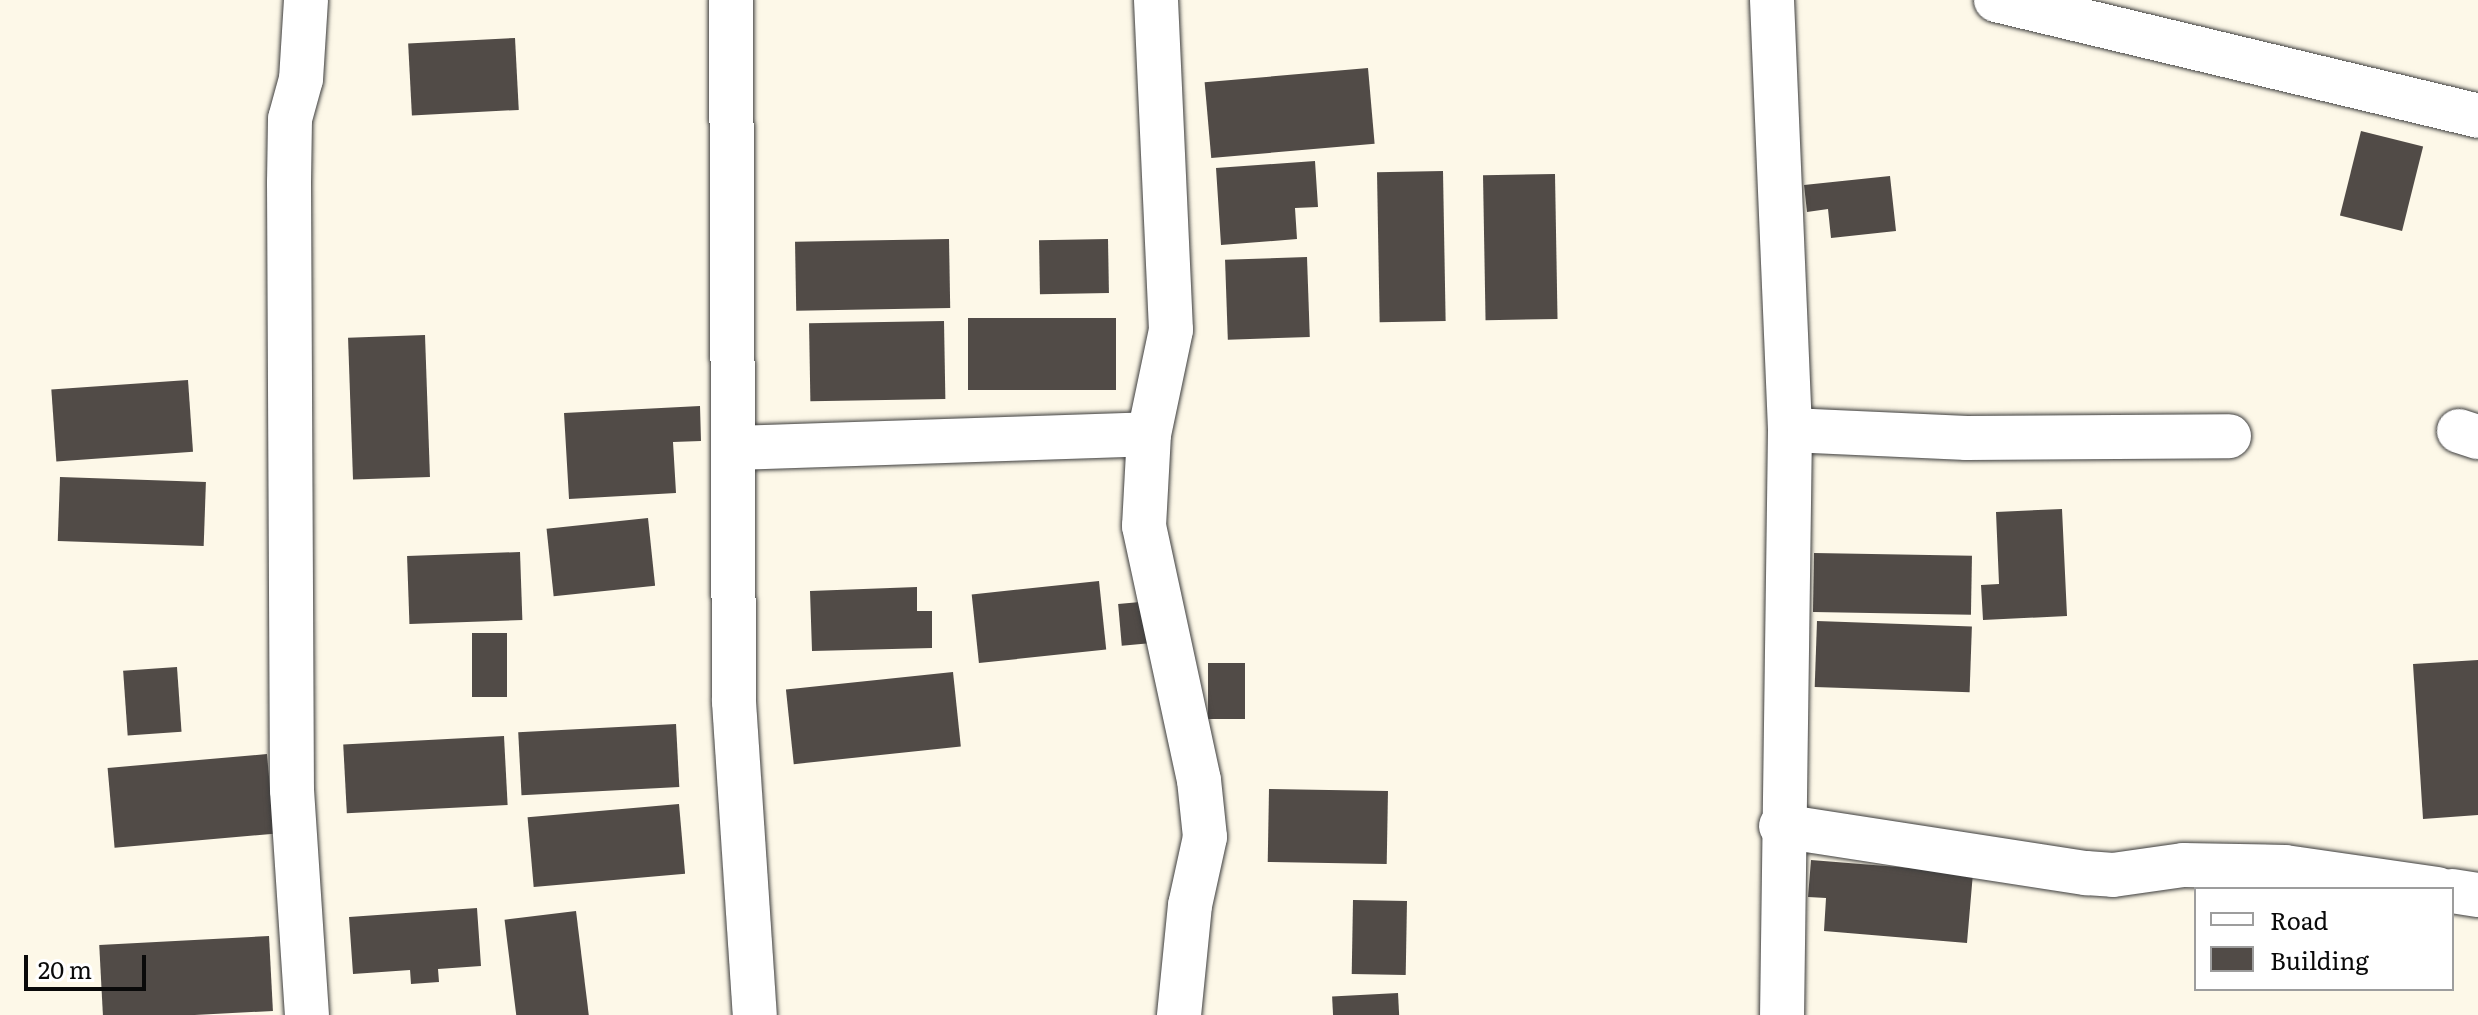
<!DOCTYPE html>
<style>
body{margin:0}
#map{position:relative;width:2478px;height:1015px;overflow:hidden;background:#fdf8e8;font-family:Literata,serif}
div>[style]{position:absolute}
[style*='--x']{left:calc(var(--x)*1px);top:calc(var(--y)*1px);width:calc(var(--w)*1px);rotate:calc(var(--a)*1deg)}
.building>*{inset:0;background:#514b47;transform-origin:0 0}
.roads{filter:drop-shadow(0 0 2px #3d3d3d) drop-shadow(0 0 2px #3d3d3d)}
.street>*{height:44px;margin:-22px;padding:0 22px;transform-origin:22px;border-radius:22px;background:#fff}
span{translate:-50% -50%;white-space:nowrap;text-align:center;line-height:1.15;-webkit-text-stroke:8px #fff;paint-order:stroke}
.legend{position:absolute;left:2194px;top:887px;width:260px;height:104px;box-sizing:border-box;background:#fff;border:2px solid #9d9d9d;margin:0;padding:10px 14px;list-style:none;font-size:24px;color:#0a0a0a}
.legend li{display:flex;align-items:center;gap:16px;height:40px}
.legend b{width:40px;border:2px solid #9d9d9d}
.scale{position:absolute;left:24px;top:955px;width:122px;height:36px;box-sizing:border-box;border:4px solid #0a0a0a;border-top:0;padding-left:10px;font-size:24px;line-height:28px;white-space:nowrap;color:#0a0a0a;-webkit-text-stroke:6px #fff;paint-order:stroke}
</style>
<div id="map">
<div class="building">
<div style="left:515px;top:38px;width:72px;height:107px;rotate:87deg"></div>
<div style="left:1368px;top:68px;width:76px;height:164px;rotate:85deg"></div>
<div style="left:2361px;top:131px;width:64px;height:87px;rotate:14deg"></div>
<div style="clip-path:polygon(1315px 161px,1318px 207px,1295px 208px,1297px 239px,1221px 245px,1216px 168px)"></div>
<div style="left:1443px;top:171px;width:150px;height:66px;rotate:89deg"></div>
<div style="left:1555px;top:174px;width:145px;height:72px;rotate:89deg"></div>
<div style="clip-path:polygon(1890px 176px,1896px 231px,1831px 238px,1828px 209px,1807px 212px,1804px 185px)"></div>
<div style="left:949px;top:239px;width:69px;height:154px;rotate:89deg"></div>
<div style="left:1108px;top:239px;width:54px;height:69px;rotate:89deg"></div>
<div style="left:1307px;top:257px;width:80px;height:82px;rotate:88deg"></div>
<div style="left:1116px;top:318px;width:72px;height:148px;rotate:90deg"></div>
<div style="left:944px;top:321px;width:78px;height:135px;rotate:89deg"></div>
<div style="left:425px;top:335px;width:142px;height:77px;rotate:88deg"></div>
<div style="left:188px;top:380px;width:72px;height:137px;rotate:86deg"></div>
<div style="clip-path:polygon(700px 406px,701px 441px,673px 442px,676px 493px,569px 499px,564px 413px)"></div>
<div style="left:60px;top:477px;width:146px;height:64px;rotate:2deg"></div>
<div style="clip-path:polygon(2062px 509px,2067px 616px,1983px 620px,1981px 585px,1999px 584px,1996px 512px)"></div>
<div style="left:648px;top:518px;width:68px;height:102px;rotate:84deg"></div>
<div style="left:520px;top:552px;width:68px;height:113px;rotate:88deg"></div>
<div style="left:1814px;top:553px;width:158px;height:59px;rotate:1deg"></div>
<div style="left:1099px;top:581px;width:69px;height:128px;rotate:84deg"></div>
<div style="clip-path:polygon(917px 587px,917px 611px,932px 611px,932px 648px,812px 651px,810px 591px)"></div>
<div style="left:1151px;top:601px;width:42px;height:33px;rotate:85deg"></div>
<div style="left:1817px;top:621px;width:155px;height:66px;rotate:2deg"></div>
<div style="left:472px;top:633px;width:35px;height:64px"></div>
<div style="clip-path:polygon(2478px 660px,2478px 815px,2423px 819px,2413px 664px)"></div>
<div style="left:1208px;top:663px;width:37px;height:56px"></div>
<div style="left:177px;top:667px;width:65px;height:54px;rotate:86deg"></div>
<div style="left:953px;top:672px;width:75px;height:168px;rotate:84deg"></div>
<div style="left:676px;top:724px;width:63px;height:158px;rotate:87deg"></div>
<div style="left:504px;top:736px;width:69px;height:161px;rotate:87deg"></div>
<div style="left:267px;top:754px;width:80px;height:160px;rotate:85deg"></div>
<div style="left:1269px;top:789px;width:119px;height:73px;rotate:1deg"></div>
<div style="left:679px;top:804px;width:70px;height:152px;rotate:85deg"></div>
<div style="clip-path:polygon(1811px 860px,1973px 873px,1967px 943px,1824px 931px,1826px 898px,1808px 897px)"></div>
<div style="left:1353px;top:900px;width:54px;height:74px;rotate:1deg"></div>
<div style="clip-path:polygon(477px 908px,481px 966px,438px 969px,439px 982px,411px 984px,410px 970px,353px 974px,349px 917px)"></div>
<div style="left:576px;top:911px;width:105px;height:72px;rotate:83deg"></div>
<div style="left:269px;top:936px;width:75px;height:170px;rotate:87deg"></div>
<div style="left:1398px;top:993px;width:22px;height:66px;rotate:87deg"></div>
</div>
<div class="roads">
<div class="street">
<div style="--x:306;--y:0;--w:79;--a:93.6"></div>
<div style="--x:301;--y:79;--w:41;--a:105.4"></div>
<div style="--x:290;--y:119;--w:64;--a:90.9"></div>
<div style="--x:289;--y:183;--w:607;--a:89.72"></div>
<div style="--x:292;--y:790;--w:225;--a:86.2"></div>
<div style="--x:731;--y:0;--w:702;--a:89.76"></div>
<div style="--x:734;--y:702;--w:314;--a:86.2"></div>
<div style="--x:1156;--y:0;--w:330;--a:87.4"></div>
<div style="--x:1171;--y:330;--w:106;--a:101.9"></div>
<div style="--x:1149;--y:434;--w:92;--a:93.1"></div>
<div style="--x:1144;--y:526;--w:260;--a:77.8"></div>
<div style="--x:1199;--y:780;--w:57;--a:84"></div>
<div style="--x:1205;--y:837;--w:70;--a:102.4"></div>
<div style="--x:1190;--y:905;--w:111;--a:95.7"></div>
<div style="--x:1772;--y:0;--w:430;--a:87.6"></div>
<div style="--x:1790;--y:430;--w:585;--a:90.78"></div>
<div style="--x:1996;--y:0;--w:496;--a:13.5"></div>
<div style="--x:1790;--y:430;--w:177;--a:2.6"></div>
<div style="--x:1967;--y:438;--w:262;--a:-0.4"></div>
<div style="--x:2459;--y:431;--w:20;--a:18"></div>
<div style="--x:734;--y:448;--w:415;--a:-1.9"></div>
<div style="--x:1781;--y:826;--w:309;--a:8.8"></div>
<div style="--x:2086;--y:873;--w:27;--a:4"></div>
<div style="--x:2113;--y:875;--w:71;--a:-8.1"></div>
<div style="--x:2183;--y:865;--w:102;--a:1.1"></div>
<div style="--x:2285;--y:867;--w:154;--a:8.2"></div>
<div style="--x:2452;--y:891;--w:26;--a:9"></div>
</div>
</div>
<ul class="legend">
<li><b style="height:10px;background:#fff"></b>Road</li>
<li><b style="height:22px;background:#514b47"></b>Building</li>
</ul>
<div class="scale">20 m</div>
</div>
